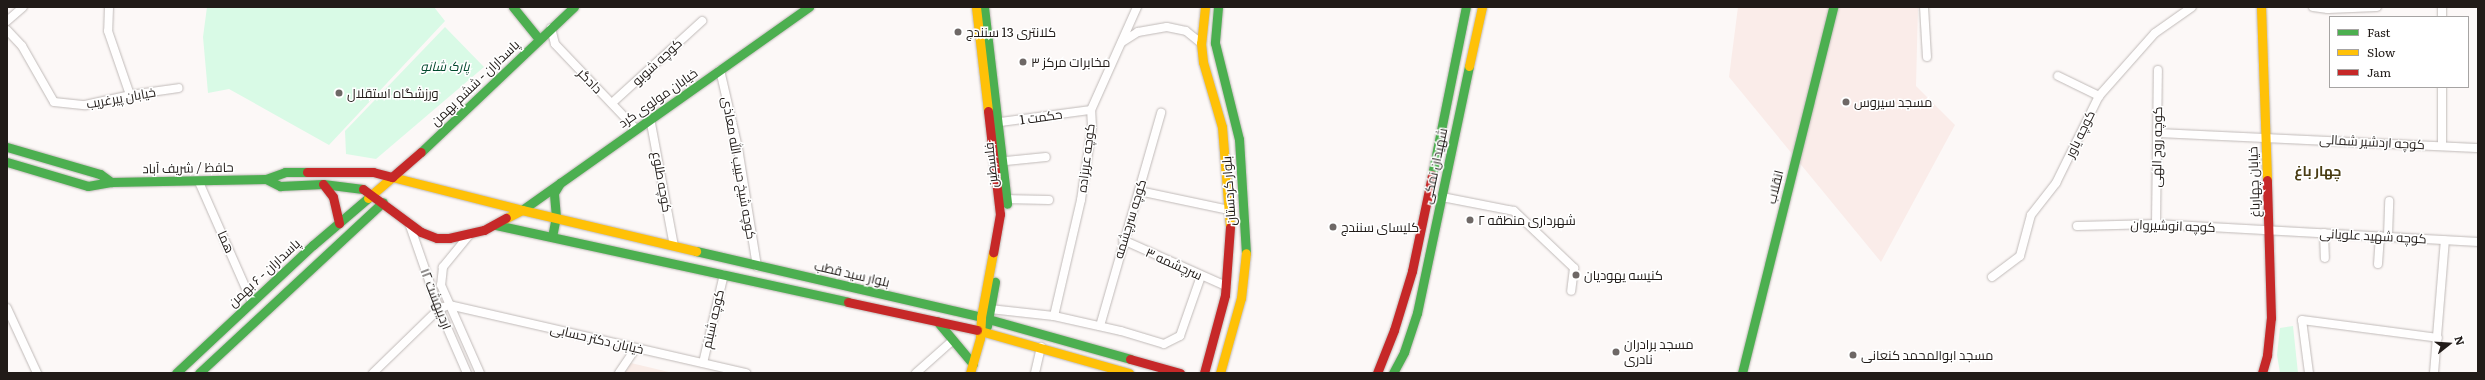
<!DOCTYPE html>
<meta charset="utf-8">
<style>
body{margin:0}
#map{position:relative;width:2485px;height:380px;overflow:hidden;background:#fcf8f7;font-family:Literata,Cairo,serif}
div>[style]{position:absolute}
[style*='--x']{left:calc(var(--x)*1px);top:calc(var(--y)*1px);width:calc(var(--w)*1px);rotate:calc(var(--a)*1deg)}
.commercial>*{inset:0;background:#faece9}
.built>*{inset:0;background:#f9ebe6}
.green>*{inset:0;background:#d9fae6}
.roads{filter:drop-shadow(0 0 1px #c0bab8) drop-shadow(0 0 1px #c0bab8)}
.street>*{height:8px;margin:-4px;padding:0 4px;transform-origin:4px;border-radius:4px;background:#fffefe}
.fast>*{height:9px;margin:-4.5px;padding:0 4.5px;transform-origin:4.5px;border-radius:4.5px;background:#4caf50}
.slow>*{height:9px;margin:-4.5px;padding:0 4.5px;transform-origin:4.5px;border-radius:4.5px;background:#ffc107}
.jam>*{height:9px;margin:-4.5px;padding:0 4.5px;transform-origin:4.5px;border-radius:4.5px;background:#c62828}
.dots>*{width:11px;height:11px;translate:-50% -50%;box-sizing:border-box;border:2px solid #fff;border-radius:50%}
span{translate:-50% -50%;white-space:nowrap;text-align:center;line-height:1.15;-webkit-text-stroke:3px #fff;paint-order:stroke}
.poi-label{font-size:13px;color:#211b18}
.left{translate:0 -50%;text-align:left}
.street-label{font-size:13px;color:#211b18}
.park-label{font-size:13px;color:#00492d;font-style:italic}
.neighbourhood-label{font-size:14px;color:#4a3d14;font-weight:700}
.frame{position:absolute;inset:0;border:8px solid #211b18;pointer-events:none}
.legend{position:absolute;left:2329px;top:16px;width:140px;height:72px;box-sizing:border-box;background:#fff;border:1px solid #a6a4a3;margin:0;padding:5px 7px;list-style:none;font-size:12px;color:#211b18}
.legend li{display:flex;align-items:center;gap:8px;height:20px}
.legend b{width:20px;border:1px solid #a6a4a3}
.north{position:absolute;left:2429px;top:324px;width:40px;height:40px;-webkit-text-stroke:3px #fff;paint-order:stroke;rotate:73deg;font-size:11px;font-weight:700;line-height:16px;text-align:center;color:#211b18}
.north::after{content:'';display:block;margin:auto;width:14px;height:18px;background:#211b18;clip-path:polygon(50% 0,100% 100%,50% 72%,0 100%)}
</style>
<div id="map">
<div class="commercial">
<div style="clip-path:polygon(1738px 7px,1918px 7px,1916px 86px,1955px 125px,1881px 262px,1729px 77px)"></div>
</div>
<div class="built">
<div style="clip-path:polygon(631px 363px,673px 373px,625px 373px)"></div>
</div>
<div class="green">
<div style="clip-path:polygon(207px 7px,434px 7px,445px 21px,329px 145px,229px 89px,208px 93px,203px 37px)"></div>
<div style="clip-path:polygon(445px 27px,484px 67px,376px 159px,346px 154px,345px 131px)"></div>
<div style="clip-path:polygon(2293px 326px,2298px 373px,2280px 373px,2277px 355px,2280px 328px)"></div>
</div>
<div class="roads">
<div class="street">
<div style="--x:109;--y:7;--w:24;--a:92"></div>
<div style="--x:108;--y:31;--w:68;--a:71"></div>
<div style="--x:1924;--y:7;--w:50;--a:86.6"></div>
<div style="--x:2313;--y:7;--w:15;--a:8"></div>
<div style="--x:2328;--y:9;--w:49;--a:-2.3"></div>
<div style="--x:2442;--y:17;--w:10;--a:-90"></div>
<div style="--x:7;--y:21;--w:21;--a:-41"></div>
<div style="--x:551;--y:28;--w:16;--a:76"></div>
<div style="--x:555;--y:44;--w:117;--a:46.4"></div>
<div style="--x:7;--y:30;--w:22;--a:47"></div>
<div style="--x:22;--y:46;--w:64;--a:60.3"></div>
<div style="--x:54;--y:102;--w:31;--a:6"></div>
<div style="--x:85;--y:105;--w:46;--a:-12.5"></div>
<div style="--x:130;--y:95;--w:49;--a:-8.1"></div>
<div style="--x:1122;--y:42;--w:19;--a:-32"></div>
<div style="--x:1138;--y:32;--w:29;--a:-10"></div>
<div style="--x:1167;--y:27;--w:19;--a:12"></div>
<div style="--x:1186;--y:31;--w:19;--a:39"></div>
<div style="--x:720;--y:70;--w:80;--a:77"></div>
<div style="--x:738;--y:148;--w:120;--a:80.9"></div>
<div style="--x:2058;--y:76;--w:46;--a:26"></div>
<div style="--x:612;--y:103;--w:122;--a:-42.3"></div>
<div style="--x:650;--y:118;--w:130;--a:79.4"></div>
<div style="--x:993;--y:123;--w:99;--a:-7.6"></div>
<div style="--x:2157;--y:133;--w:321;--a:2.7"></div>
<div style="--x:2442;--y:145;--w:58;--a:-90"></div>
<div style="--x:996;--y:162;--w:50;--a:-5.7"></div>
<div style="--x:199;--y:182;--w:131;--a:66.2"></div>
<div style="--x:1139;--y:191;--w:92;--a:11.9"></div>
<div style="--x:1442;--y:197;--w:73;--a:11"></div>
<div style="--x:1514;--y:211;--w:83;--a:43.5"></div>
<div style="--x:1574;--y:268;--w:23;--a:97"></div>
<div style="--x:1003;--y:199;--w:46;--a:1.2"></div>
<div style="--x:409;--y:223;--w:91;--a:70.8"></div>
<div style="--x:439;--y:309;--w:70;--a:66.4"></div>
<div style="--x:2156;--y:224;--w:154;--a:-89.3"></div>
<div style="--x:2077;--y:226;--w:79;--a:-1.5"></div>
<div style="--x:2156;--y:224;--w:323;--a:3.2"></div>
<div style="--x:2324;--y:233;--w:25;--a:88"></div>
<div style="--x:470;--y:234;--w:43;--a:129.3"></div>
<div style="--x:443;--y:267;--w:18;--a:96"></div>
<div style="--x:441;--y:285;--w:96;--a:66.1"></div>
<div style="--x:2388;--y:236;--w:35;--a:-88"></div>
<div style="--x:1123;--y:240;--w:113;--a:24.1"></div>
<div style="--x:2378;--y:264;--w:28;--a:-86"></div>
<div style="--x:1992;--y:277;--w:35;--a:-37"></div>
<div style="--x:2020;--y:256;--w:42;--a:-75"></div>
<div style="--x:2031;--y:215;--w:41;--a:-52"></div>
<div style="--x:2056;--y:183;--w:97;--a:-63.7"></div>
<div style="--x:2099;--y:96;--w:84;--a:-48.4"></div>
<div style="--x:2155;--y:33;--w:45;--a:-35.1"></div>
<div style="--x:7;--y:308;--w:72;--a:65.2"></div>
<div style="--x:990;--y:309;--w:64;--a:6.2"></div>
<div style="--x:1054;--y:316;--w:69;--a:12.6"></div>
<div style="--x:1121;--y:331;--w:45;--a:16.8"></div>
<div style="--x:1164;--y:344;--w:18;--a:-27"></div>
<div style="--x:1180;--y:336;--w:64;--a:-70.7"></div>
<div style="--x:1054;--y:316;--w:119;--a:-76.9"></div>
<div style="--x:1081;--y:200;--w:74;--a:-81.4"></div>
<div style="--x:1092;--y:127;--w:17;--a:-93"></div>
<div style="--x:1091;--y:110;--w:113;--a:-65.9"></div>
<div style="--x:1100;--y:326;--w:222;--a:-74"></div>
<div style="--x:703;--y:363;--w:91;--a:-76.7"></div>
<div style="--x:373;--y:373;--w:92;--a:-44.1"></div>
<div style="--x:439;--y:309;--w:11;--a:-22"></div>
<div style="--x:449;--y:305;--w:305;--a:12.9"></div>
<div style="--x:619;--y:373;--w:30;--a:-56"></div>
<div style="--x:916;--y:373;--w:48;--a:-41.6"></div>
<div style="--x:1035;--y:373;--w:27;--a:-77"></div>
<div style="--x:2309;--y:373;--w:53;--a:-97.5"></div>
<div style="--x:2302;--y:320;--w:137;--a:7.5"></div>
<div style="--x:2434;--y:373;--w:133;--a:-85.3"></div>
</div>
<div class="fast">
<div style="--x:513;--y:7;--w:41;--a:50.9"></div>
<div style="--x:984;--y:7;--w:198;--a:83.3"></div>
<div style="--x:1218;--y:7;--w:36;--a:95"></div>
<div style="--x:1215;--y:43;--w:99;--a:76"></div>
<div style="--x:1239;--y:139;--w:114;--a:86.5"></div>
<div style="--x:7;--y:147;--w:97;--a:16.2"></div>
<div style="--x:100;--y:174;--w:14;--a:36"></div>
<div style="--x:421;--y:152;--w:211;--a:-43.5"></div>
<div style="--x:7;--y:162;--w:84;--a:16.5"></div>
<div style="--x:88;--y:186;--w:23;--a:-10"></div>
<div style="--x:111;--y:182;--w:155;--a:-1.1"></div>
<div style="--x:266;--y:179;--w:20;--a:-20"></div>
<div style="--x:285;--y:172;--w:22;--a:0"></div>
<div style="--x:1432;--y:175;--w:171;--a:-78.6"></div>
<div style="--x:266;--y:179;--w:16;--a:27"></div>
<div style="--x:280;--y:186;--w:43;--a:-2.7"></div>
<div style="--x:323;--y:184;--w:40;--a:7.1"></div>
<div style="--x:522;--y:210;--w:352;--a:-35.3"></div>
<div style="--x:496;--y:225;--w:360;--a:12.3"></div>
<div style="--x:552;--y:237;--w:20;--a:-79"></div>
<div style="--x:556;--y:217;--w:24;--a:-95"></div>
<div style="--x:554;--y:193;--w:12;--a:-59"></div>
<div style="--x:696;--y:251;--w:293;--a:13"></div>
<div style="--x:981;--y:317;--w:155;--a:15.7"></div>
<div style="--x:937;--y:321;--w:56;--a:50.1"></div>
<div style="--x:987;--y:326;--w:45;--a:-79.7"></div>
<div style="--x:176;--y:373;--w:187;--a:-43.1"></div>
<div style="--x:313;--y:245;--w:72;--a:-40.5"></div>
<div style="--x:199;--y:373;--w:251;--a:-42.9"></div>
<div style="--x:1393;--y:373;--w:24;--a:-62"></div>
<div style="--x:1404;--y:352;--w:41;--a:-71.6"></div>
<div style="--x:1417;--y:313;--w:252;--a:-78.1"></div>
<div style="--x:1742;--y:373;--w:377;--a:-76"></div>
</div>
<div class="slow">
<div style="--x:976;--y:7;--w:105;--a:83.4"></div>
<div style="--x:1205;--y:7;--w:36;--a:96"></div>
<div style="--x:1201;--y:43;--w:19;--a:84"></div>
<div style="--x:1203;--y:62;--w:68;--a:73.7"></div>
<div style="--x:1222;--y:127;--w:100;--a:85.4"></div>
<div style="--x:2261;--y:7;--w:173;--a:88"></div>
<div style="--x:1469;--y:66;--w:60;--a:-77.6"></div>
<div style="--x:368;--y:198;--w:32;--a:-41"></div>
<div style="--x:392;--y:177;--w:134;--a:14.2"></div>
<div style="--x:522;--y:210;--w:18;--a:153"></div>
<div style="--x:522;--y:210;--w:179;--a:13.3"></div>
<div style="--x:977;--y:330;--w:158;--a:15.8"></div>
<div style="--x:970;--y:373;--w:36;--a:-74"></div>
<div style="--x:980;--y:338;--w:21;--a:-87"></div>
<div style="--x:981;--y:317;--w:66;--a:-79.5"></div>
<div style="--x:1220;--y:373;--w:78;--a:-74.4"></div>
<div style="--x:1241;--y:298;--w:45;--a:-83.7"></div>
</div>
<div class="jam">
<div style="--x:988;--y:111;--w:104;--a:83.4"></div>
<div style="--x:1000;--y:214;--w:39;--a:100"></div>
<div style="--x:307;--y:172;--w:66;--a:0"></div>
<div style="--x:373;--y:172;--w:20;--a:15"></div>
<div style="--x:392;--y:177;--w:38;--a:-41"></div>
<div style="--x:323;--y:184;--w:16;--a:52"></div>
<div style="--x:333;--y:197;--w:27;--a:77"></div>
<div style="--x:363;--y:189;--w:72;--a:36.6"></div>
<div style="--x:421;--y:232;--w:17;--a:21"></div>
<div style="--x:437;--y:238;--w:12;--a:0"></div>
<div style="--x:449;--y:238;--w:36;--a:-13"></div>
<div style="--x:484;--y:230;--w:25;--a:-29"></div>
<div style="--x:848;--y:302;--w:132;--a:12.2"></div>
<div style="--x:1130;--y:359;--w:52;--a:15.6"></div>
<div style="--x:1204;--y:373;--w:81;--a:-74.9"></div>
<div style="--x:1225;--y:295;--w:68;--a:-85.8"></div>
<div style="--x:1377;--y:373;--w:46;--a:-68.4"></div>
<div style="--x:1394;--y:330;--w:62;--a:-73"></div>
<div style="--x:1412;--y:271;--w:98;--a:-78.2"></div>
<div style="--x:2262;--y:373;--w:19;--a:-74"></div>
<div style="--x:2267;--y:355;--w:37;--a:-84"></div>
<div style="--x:2271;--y:318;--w:138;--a:-91.7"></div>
</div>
</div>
<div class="dots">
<div style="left:958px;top:32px;background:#6e6866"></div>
<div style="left:1023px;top:62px;background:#6e6866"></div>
<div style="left:339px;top:93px;background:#6e6866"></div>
<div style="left:1846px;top:102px;background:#6e6866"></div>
<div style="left:1470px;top:220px;background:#6e6866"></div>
<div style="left:1333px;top:227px;background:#6e6866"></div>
<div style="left:1576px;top:275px;background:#6e6866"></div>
<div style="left:1616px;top:352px;background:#6e6866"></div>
<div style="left:1853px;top:355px;background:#6e6866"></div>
</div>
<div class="poi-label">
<span class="left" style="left:966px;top:32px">کلانتری 13 سنندج</span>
<span class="left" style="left:1031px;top:62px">مخابرات مرکز ۳</span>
<span class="left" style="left:347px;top:93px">ورزشگاه استقلال</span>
<span class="left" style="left:1854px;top:102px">مسجد سیروس</span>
<span class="left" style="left:1478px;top:220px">شهرداری منطقه ۲</span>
<span class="left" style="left:1341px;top:227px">کلیسای سنندج</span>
<span class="left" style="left:1584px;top:275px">کنیسه یهودیان</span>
<span class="left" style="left:1624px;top:352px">مسجد برادران<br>نادری</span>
<span class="left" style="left:1861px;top:355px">مسجد ابوالمحمد کنعانی</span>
</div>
<div class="street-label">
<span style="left:657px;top:62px;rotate:-43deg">کوچه شوبو</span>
<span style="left:590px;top:81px;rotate:46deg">دادگر</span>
<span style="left:475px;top:83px;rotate:-44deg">پاسداران - ششم بهمن</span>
<span style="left:121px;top:98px;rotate:-10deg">خیابان پیرغریب</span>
<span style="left:658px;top:98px;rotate:-35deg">خیابان مولوی کرد</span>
<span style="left:1041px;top:117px;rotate:-8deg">حکمت 1</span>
<span style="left:2080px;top:134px;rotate:-64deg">کوچه یاور</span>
<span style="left:2372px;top:142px;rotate:3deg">کوچه اردشیر شمالی</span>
<span style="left:2157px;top:147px;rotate:-89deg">کوچه روح الهی</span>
<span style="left:1086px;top:158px;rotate:-83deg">کوچه عربزاده</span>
<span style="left:991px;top:165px;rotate:-96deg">فلسطین</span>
<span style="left:1435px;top:166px;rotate:-78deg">شهیدان نمکی</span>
<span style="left:188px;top:168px;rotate:-1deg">حافظ / شریف آباد</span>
<span style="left:739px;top:168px;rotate:80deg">کوچه شیخ حبیب الله معاذی</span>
<span style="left:662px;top:182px;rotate:80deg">کوچه طلوع</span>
<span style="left:2254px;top:182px;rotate:-92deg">خیابان چهارباغ</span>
<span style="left:1775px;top:187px;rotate:-76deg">انقلاب</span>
<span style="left:1229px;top:191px;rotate:-94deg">بلوار کردستان</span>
<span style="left:1130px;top:219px;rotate:-73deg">کوچه سرچشمه</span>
<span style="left:2173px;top:226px;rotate:2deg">کوچه انوشیروان</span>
<span style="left:2373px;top:236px;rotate:3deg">کوچه شهید علویانی</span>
<span style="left:226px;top:242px;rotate:66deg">هما</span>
<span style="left:1174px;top:264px;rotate:24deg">سرچشمه ۳</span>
<span style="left:264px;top:273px;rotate:-43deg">پاسداران - ۶ بهمن</span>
<span style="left:852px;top:274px;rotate:13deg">بلوار سید قطب</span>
<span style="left:436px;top:299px;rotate:69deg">۱۲ اردیبهشت</span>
<span style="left:713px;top:319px;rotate:-77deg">کوچه شبنم</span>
<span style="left:597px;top:339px;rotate:13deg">خیابان دکتر حسابی</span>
</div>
<div class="park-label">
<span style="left:445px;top:66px">پارک شانو</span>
</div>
<div class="neighbourhood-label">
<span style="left:2318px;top:170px">چهار باغ</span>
</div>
<div class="frame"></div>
<ul class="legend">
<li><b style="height:5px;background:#4caf50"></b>Fast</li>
<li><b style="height:5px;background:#ffc107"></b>Slow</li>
<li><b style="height:5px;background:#c62828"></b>Jam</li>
</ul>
<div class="north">N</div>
</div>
